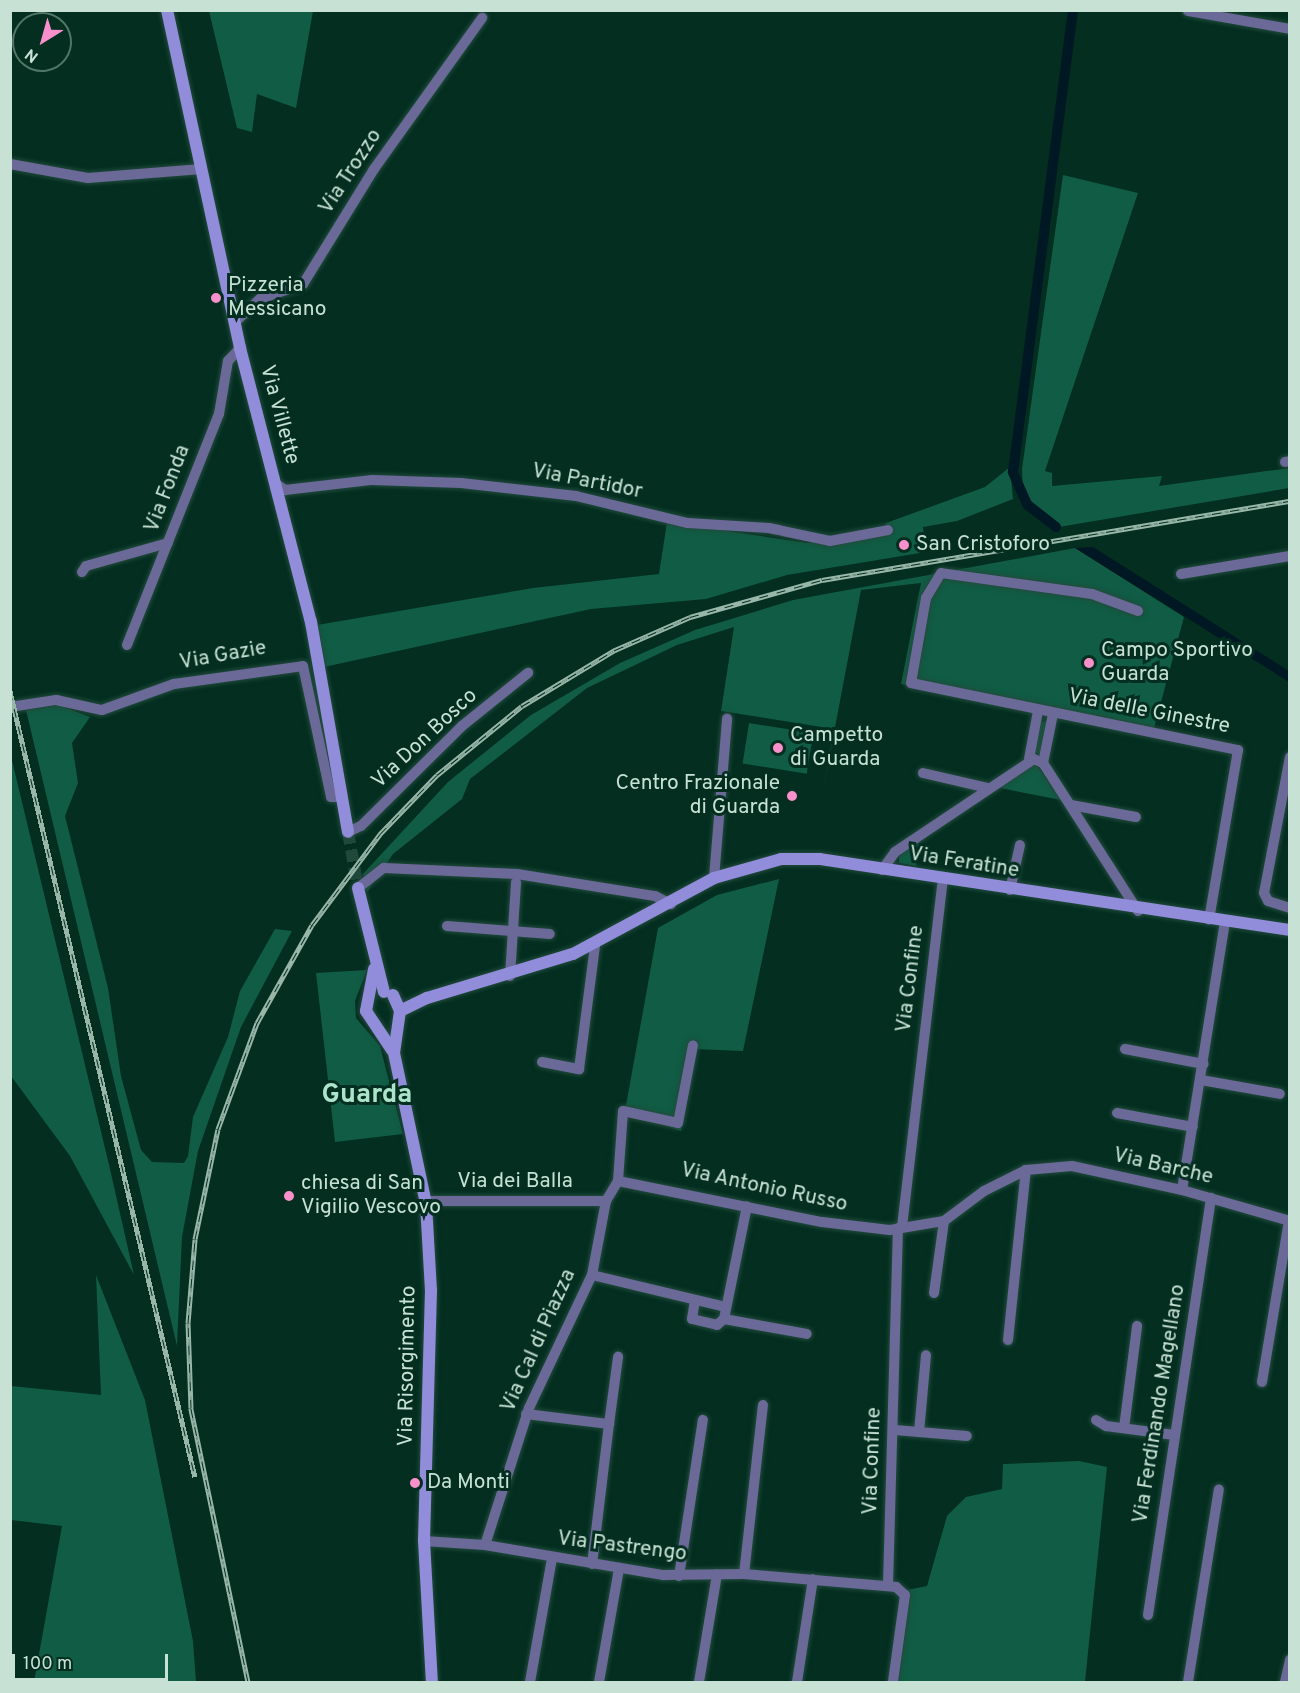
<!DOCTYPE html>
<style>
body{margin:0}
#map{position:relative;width:1300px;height:1693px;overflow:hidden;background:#032e20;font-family:Overpass,sans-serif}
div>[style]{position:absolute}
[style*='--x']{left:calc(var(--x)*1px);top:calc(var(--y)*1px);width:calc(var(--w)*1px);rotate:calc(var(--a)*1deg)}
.green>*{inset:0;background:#105c44;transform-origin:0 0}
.water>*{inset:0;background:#001823}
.canal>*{height:10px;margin:-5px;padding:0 5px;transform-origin:5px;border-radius:5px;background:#001823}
.secondary-tunnel>*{height:12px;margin-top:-6px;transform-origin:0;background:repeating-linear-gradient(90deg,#20493b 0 12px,transparent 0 18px)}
.roads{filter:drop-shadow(0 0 2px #224b3d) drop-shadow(0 0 2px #224b3d)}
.street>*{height:10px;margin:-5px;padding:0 5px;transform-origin:5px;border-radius:5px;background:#6b6998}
.secondary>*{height:12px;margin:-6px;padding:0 6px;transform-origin:6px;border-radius:6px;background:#928dda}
.rail>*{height:5px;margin-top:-2.5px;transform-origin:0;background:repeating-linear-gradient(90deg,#032e20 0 9px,#98b7a9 0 18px);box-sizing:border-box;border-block:2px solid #98b7a9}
.dots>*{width:16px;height:16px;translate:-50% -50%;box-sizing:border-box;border:3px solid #032e20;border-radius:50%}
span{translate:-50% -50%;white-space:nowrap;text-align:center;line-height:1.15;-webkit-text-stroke:6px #032e20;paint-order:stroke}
.street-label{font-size:21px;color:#c7e2d5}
.poi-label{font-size:21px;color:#c7e2d5}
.left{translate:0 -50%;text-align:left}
.right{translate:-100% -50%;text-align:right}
.district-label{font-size:27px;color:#ace4cb;font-weight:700}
.frame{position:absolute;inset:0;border:12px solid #c7e2d5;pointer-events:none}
.north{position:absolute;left:12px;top:12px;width:60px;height:60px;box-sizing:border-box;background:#032e20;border:2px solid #517668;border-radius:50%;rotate:217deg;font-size:16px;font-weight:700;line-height:24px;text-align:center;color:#c7e2d5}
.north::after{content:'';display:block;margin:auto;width:21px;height:27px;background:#f890cb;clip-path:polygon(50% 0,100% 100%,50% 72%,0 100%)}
.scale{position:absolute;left:12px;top:1654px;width:156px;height:27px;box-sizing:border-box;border:3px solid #c7e2d5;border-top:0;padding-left:8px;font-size:18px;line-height:21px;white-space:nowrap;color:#c7e2d5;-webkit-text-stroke:4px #032e20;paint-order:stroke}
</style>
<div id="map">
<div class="green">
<div style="clip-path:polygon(209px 11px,313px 11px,296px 108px,257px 94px,252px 132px,237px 128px)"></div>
<div style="clip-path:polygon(1063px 175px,1138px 193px,1045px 471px,1052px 473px,1052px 486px,1162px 476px,1159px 486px,1289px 468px,1289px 488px,1059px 527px,1031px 504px,1023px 492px,1022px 469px)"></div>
<div style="clip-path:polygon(1010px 467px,1013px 499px,957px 521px,923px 527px,926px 552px,787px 575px,706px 599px,591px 609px,324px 667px,317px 625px,533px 588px,659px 574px,667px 522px,807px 543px,884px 529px,886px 523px,985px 487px)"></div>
<div style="clip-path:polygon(1075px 548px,1184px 617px,1154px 728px,901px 684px,921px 583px,861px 590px,823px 791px,834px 729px,721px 711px,734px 627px,677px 645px,587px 688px,470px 779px,462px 799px,393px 854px,367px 892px,363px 874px,448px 782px,531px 715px,620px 663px,695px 630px,793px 600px)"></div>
<div style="clip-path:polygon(59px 705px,90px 717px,72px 743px,78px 783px,65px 816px,108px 988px,121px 1076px,141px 1150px,152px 1162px,184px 1163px,188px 1156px,193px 1117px,228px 1037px,240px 991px,275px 929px,292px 931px,241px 1027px,198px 1151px,182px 1237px,177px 1346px,26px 710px)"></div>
<div style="left:1040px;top:721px;width:9px;height:32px;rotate:13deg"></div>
<div style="left:749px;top:723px;width:65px;height:41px;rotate:9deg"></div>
<div style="clip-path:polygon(10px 752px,110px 1169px,134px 1275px,70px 1156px,11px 1076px)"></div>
<div style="clip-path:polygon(1032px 764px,1038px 767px,1061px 800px,995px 787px)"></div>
<div style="clip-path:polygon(922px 838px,916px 866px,899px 863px,899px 856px)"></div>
<div style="clip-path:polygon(779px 879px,743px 1051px,695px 1049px,681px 1131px,625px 1111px,658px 928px,717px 895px)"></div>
<div style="clip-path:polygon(367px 970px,355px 1001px,356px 1018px,380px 1046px,403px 1134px,335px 1142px,316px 973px)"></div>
<div style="clip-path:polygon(96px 1275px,145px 1400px,193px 1641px,196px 1682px,34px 1682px,62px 1526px,11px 1520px,11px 1386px,101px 1395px)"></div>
<div style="clip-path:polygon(1079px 1461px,1107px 1467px,1085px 1682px,892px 1682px,907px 1590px,927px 1586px,947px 1516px,966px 1497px,1002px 1489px,1003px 1464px)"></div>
</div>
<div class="water">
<div style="clip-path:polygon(1093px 547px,1289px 671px,1289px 682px,1075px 548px)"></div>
</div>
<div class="canal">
<div style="--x:1056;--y:527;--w:37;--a:-142"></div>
<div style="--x:1027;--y:504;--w:35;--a:-114"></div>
<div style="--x:1013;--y:472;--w:466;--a:-82.6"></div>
</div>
<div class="secondary-tunnel">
<div style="--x:348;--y:832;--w:57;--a:79.9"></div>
</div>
<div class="roads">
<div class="street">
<div style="--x:1188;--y:11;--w:104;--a:10"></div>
<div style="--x:10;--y:164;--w:79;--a:10.2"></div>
<div style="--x:88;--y:178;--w:114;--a:-4.5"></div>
<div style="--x:235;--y:322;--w:34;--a:-43"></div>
<div style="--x:260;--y:299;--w:46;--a:-19.2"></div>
<div style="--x:303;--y:284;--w:135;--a:-58.3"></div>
<div style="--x:374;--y:169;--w:186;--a:-54.4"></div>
<div style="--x:1285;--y:462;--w:5;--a:-11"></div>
<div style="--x:278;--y:485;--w:9;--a:36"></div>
<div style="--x:285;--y:490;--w:88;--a:-6.6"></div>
<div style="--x:372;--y:480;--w:89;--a:1.9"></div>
<div style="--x:461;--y:483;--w:116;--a:6.4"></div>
<div style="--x:576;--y:496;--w:115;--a:13.6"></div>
<div style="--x:688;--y:523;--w:81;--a:3.5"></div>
<div style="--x:769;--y:528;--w:62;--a:12"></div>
<div style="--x:830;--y:541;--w:59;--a:-10.7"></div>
<div style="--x:82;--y:572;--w:7;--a:-56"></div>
<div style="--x:86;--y:566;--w:85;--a:-15.7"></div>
<div style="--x:1181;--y:574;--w:110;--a:-9.4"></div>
<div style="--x:1138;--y:611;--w:49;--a:-159.7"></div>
<div style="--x:1092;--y:594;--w:152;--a:-172.1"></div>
<div style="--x:941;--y:573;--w:29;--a:121"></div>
<div style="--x:926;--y:598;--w:86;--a:100"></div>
<div style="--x:911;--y:683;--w:334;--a:11.6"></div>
<div style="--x:1238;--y:750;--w:172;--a:99.7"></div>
<div style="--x:127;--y:645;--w:249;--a:-68.3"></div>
<div style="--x:219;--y:414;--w:54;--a:-80.4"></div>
<div style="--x:228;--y:361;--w:18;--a:-47"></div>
<div style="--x:10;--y:707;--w:47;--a:-8.7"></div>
<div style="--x:56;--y:700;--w:47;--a:12.3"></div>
<div style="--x:102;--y:710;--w:77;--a:-19.9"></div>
<div style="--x:174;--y:684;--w:130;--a:-7.9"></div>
<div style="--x:303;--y:666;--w:134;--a:77.9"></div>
<div style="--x:331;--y:797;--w:10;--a:0"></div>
<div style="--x:1290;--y:757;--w:138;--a:100.8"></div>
<div style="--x:1264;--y:893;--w:9;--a:63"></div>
<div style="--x:1268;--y:901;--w:23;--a:18"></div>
<div style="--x:1029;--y:759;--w:49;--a:-79.4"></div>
<div style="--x:1043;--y:763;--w:50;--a:-78.5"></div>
<div style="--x:923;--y:773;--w:67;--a:13"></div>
<div style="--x:1071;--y:805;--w:66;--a:10.5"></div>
<div style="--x:348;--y:832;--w:14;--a:-25"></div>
<div style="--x:361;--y:826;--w:142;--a:-44.7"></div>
<div style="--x:462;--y:726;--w:85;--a:-38.8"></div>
<div style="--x:882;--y:870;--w:22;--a:-54"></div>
<div style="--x:895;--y:852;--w:167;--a:-33.8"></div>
<div style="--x:1034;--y:759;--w:10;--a:24"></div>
<div style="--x:1043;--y:763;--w:176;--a:57.3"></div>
<div style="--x:714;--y:878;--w:160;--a:-85.3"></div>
<div style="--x:358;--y:888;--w:33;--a:-38"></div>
<div style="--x:384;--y:868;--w:133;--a:2.6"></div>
<div style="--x:517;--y:874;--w:140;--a:9.1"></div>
<div style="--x:655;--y:896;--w:18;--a:27"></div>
<div style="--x:1010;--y:890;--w:46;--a:-77.5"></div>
<div style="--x:447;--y:926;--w:103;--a:4.4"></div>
<div style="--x:510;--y:976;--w:94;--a:-86.3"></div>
<div style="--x:1125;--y:1049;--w:80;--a:10.8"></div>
<div style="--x:542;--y:1062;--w:38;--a:11"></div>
<div style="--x:579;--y:1069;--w:125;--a:-82.6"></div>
<div style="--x:1201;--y:1080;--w:80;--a:10"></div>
<div style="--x:1117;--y:1113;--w:77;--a:10.4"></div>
<div style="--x:618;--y:1181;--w:208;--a:11.4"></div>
<div style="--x:822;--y:1222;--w:68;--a:6.7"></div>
<div style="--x:890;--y:1230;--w:55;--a:-9.5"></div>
<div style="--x:944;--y:1221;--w:50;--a:-36.9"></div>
<div style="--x:984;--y:1191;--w:47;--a:-26.6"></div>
<div style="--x:1026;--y:1170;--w:46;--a:-5"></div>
<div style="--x:1072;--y:1166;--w:113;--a:12.3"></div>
<div style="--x:1182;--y:1190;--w:112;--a:16"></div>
<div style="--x:618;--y:1181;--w:70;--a:-85.9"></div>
<div style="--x:623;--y:1111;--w:56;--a:12.3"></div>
<div style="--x:678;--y:1123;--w:79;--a:-79.1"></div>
<div style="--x:1182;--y:1190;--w:271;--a:-80.9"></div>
<div style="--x:425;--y:1201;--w:181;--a:0"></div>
<div style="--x:902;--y:1227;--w:350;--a:-83.3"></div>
<div style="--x:592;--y:1275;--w:137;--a:13.5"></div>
<div style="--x:934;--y:1293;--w:73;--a:-82.1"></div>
<div style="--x:695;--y:1300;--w:19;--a:99"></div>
<div style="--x:692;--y:1319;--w:26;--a:13"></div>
<div style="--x:717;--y:1325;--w:9;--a:-41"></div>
<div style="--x:724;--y:1319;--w:115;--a:-78.5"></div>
<div style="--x:724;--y:1319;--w:84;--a:10.2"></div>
<div style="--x:1008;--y:1340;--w:171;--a:-84"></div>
<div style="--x:1262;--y:1382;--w:163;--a:-80.5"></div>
<div style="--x:526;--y:1414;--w:84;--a:6.9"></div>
<div style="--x:609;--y:1424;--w:141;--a:96.9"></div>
<div style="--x:1096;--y:1420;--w:12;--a:31"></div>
<div style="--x:1106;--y:1426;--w:69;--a:7.5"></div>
<div style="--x:609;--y:1424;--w:68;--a:-82.3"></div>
<div style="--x:1124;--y:1428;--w:103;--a:-82.7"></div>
<div style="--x:895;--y:1430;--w:72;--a:4.8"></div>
<div style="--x:919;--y:1432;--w:77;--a:-84.8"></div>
<div style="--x:424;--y:1541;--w:61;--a:3.8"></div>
<div style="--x:485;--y:1545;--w:181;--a:9.6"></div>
<div style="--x:663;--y:1575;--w:81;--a:-0.7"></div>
<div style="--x:744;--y:1574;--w:153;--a:4.9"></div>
<div style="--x:896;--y:1587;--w:12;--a:42"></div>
<div style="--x:905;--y:1595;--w:88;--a:97.9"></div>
<div style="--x:485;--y:1545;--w:144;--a:-72.2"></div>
<div style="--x:529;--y:1408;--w:147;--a:-64.7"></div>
<div style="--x:592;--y:1275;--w:75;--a:-79.3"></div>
<div style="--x:606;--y:1201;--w:23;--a:-59"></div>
<div style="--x:744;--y:1574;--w:170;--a:-83.6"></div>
<div style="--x:679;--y:1576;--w:158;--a:-81.3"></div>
<div style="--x:888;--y:1585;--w:357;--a:-88.4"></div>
<div style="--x:1148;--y:1615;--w:422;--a:-81.4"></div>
<div style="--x:530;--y:1682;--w:126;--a:-79.9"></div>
<div style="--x:599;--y:1682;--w:116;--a:-80"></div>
<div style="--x:699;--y:1682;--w:109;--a:-80.5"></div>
<div style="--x:797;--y:1682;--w:104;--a:-81.2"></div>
<div style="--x:1188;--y:1682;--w:195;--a:-80.9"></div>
<div style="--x:1285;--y:1682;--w:23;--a:-77"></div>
</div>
<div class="secondary">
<div style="--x:167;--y:10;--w:346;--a:77.8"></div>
<div style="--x:240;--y:348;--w:283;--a:75.5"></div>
<div style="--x:311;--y:622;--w:213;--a:80"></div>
<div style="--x:358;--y:888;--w:107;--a:76"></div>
<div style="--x:374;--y:969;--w:43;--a:100.8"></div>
<div style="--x:366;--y:1011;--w:47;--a:56.3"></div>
<div style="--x:393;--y:995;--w:17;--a:66"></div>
<div style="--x:400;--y:1011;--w:42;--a:98.1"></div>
<div style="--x:394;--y:1053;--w:154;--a:78"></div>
<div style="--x:426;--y:1204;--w:86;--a:86.7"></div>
<div style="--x:431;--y:1290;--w:251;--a:91.6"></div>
<div style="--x:424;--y:1541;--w:141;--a:86.8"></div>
<div style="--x:400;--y:1011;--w:30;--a:-26"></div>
<div style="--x:427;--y:998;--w:152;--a:-16.8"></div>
<div style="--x:573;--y:954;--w:160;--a:-28.3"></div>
<div style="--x:714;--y:878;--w:70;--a:-15.8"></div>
<div style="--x:781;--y:859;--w:39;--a:0"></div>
<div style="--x:820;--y:859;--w:475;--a:8.6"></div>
</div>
</div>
<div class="rail">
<div style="--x:10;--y:691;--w:807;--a:76.76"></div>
<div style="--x:248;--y:1682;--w:280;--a:-101.8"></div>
<div style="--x:191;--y:1408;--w:85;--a:-92"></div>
<div style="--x:188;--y:1323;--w:84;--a:-85.2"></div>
<div style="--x:195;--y:1239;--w:112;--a:-78.2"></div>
<div style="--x:218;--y:1129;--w:113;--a:-69.8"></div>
<div style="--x:257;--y:1023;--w:112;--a:-60.7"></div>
<div style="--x:312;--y:925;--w:114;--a:-53.2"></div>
<div style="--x:380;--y:834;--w:82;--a:-46"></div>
<div style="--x:437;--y:775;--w:109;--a:-39.1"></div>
<div style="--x:522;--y:706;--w:109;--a:-31.1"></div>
<div style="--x:615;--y:650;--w:82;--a:-23.7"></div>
<div style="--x:690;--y:617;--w:137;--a:-15.7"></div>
<div style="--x:822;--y:580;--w:475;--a:-9.6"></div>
</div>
<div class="dots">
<div style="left:216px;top:298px;background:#f890cb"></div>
<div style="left:904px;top:545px;background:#f890cb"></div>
<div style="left:1089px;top:663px;background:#f890cb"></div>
<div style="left:778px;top:748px;background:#f890cb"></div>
<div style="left:792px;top:796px;background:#f890cb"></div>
<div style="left:289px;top:1196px;background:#f890cb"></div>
<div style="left:415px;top:1483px;background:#f890cb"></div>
</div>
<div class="street-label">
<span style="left:351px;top:172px;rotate:-57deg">Via Trozzo</span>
<span style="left:279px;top:415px;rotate:75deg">Via Villette</span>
<span style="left:587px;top:482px;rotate:11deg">Via Partidor</span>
<span style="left:168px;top:489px;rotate:-69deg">Via Fonda</span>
<span style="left:223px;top:656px;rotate:-10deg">Via Gazie</span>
<span style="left:1149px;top:712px;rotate:11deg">Via delle Ginestre</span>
<span style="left:425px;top:739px;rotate:-43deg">Via Don Bosco</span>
<span style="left:964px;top:863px;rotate:9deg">Via Feratine</span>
<span style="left:911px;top:979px;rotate:-83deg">Via Confine</span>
<span style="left:1163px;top:1167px;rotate:13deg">Via Barche</span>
<span style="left:515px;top:1182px">Via dei Balla</span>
<span style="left:764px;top:1188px;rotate:12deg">Via Antonio Russo</span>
<span style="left:539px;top:1341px;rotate:-66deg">Via Cal di Piazza</span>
<span style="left:408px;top:1366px;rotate:-89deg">Via Risorgimento</span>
<span style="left:1160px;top:1404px;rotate:-81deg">Via Ferdinando Magellano</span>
<span style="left:873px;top:1461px;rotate:-88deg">Via Confine</span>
<span style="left:622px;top:1547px;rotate:7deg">Via Pastrengo</span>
</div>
<div class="poi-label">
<span class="left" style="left:228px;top:298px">Pizzeria<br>Messicano</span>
<span class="left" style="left:916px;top:545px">San Cristoforo</span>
<span class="left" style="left:1101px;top:663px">Campo Sportivo<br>Guarda</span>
<span class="left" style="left:790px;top:748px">Campetto<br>di Guarda</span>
<span class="right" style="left:780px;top:796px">Centro Frazionale<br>di Guarda</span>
<span class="left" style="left:301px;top:1196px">chiesa di San<br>Vigilio Vescovo</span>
<span class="left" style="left:427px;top:1483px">Da Monti</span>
</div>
<div class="district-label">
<span style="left:367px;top:1096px">Guarda</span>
</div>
<div class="frame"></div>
<div class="north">N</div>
<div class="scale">100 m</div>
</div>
